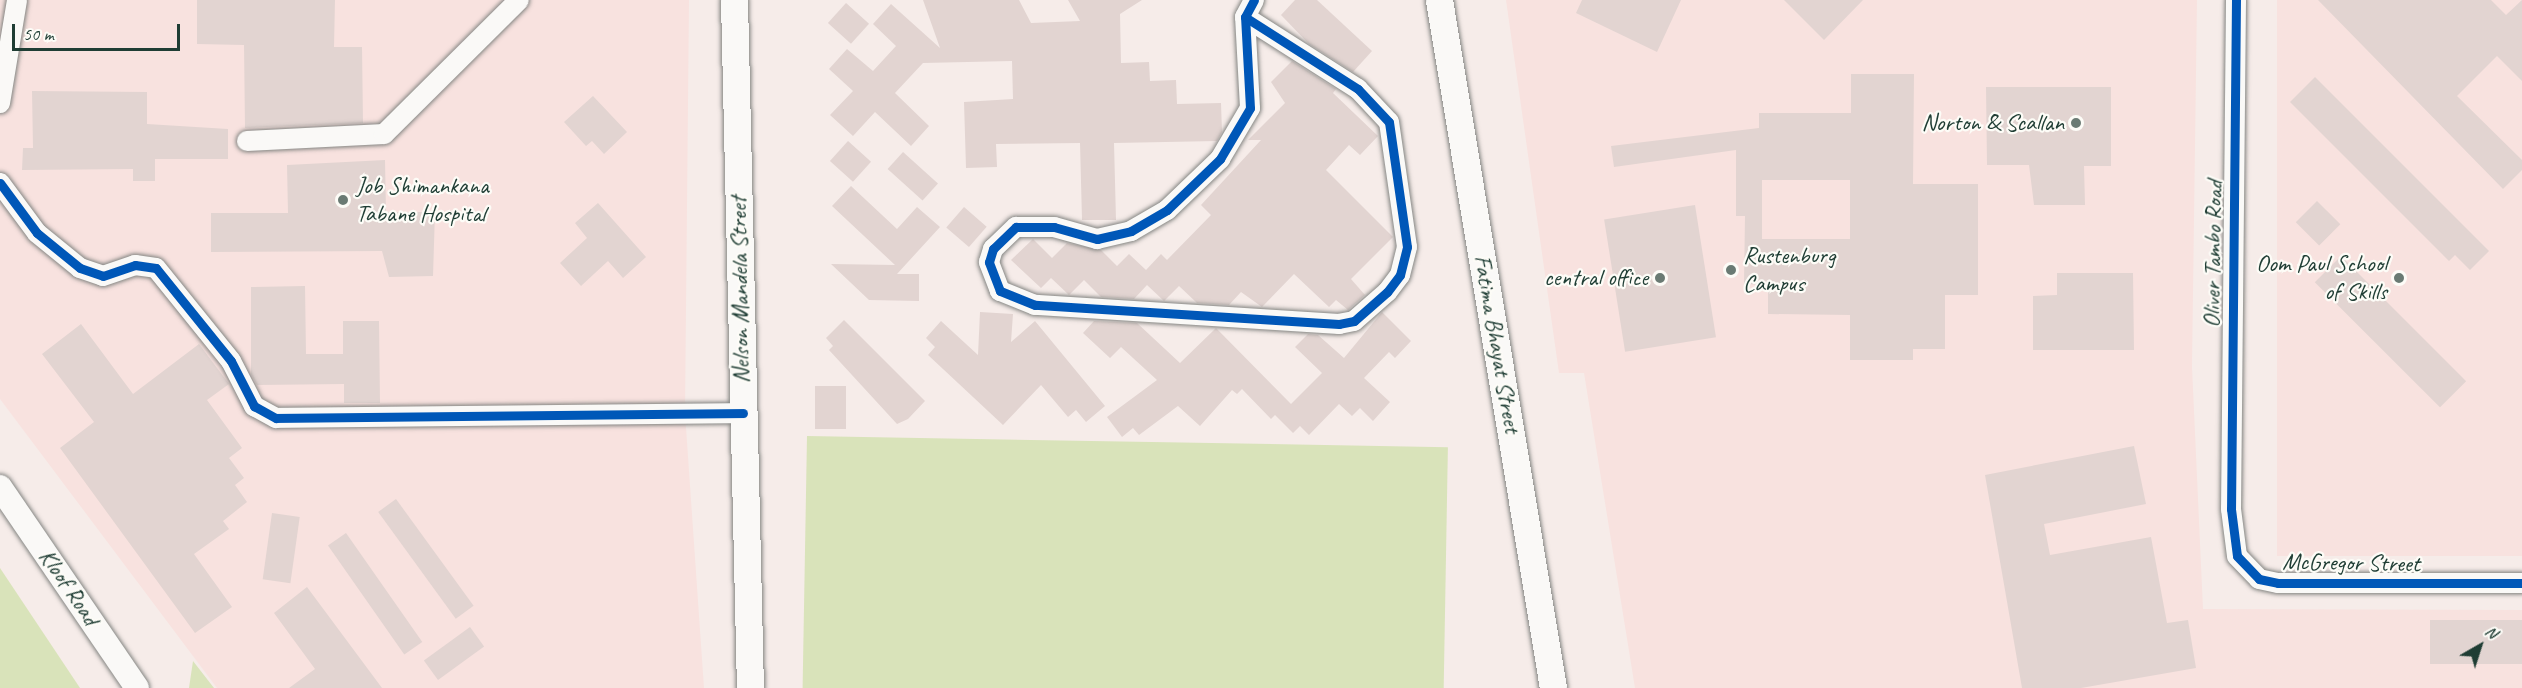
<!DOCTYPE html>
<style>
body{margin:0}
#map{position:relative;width:2522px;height:688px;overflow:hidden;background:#f6ece9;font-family:Caveat,sans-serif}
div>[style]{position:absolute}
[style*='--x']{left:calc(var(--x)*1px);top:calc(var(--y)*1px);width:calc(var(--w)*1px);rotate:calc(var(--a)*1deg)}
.built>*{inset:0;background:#f8e2df;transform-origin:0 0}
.green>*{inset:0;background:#d9e3ba;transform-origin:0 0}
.building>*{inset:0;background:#e2d4d1;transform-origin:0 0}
.roads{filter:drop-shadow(0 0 2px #858683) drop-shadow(0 0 2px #858683)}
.minor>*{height:20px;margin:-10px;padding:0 10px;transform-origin:10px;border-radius:10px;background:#faf9f7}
.tertiary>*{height:24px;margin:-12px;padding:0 12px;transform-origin:12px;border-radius:12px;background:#faf9f7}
.secondary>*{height:27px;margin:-13.5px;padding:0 13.5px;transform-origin:13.5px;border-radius:13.5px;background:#faf9f7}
.cycleway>*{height:9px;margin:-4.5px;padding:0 4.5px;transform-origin:4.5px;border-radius:4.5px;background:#0057b8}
.dots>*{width:16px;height:16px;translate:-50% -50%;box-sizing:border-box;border:3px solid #fdfcf7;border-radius:50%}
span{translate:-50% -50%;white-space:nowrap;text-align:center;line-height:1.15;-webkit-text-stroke:4.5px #fdfcf7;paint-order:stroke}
.poi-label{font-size:24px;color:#1f3d34}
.right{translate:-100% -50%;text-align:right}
.left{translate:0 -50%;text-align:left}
.street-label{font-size:24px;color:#1f3d34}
.north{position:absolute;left:2450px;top:616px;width:60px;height:60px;-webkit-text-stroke:4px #fdfcf7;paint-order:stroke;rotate:39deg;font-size:16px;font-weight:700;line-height:24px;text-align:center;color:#1f3d34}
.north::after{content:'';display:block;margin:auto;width:21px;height:27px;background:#1f3d34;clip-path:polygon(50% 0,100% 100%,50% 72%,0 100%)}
.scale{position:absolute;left:12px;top:24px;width:168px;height:27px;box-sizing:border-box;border:3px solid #1f3d34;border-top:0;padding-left:8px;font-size:18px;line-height:21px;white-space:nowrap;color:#1f3d34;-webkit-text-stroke:4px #fdfcf7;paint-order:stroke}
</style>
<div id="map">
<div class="built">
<div style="clip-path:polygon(0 0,689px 0,685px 413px,704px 688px,217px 688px,0 399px)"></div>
<div style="clip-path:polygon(1506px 0,2197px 0,2192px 367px,2203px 609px,2522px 610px,2522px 688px,1635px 688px,1584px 373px,1559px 373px)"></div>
<div style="left:2277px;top:0;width:245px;height:556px"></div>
</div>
<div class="green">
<div style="left:807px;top:436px;width:641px;height:253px;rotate:1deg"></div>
<div style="clip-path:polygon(0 568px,80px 688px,0 688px)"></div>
<div style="clip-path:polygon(193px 661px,214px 688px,189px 688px)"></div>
</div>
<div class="building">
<div style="clip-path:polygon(197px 0,335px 0,334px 47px,362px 47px,363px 123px,245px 128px,244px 45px,197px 44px)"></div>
<div style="clip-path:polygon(923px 0,1019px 0,1031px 23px,1080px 21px,1068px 0,1142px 0,1120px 14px,1121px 63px,1149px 62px,1150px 81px,1176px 80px,1177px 104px,1221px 103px,1222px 132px,1217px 141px,1114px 143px,1116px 220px,1082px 220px,1080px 143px,996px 144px,997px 167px,966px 168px,964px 102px,1013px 99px,1012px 61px,923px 63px,895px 93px,929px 126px,911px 146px,875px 112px,853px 136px,830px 115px,853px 91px,829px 69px,847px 49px,873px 71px,896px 46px,873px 24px,891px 4px,940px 48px)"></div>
<div style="clip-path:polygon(1295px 0,1317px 0,1372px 51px,1353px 72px,1309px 44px,1281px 15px)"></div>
<div style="clip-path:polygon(1582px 0,1681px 0,1657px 52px,1576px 13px)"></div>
<div style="clip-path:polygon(1784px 0,1863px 0,1824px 40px)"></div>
<div style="clip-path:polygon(2318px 0,2491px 0,2506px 15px,2522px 0,2522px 81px,2497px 56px,2457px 96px,2522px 160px,2522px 170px,2503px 189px)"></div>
<div style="left:846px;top:3px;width:31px;height:27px;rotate:42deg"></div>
<div style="clip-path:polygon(1292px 61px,1336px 89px,1333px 93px,1378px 136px,1360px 155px,1349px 145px,1326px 170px,1393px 237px,1351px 279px,1365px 295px,1348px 310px,1336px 300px,1329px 307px,1294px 274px,1262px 307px,1241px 292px,1229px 305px,1197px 303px,1179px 286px,1164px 301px,1147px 285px,1134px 299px,1101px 297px,1084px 280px,1069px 295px,1051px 278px,1041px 288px,1011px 260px,1033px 239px,1052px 258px,1067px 243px,1101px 250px,1117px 266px,1129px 254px,1146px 270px,1161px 254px,1167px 260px,1211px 215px,1201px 205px,1261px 140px,1248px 140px,1285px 103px,1271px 82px)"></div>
<div style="clip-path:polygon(evenodd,1851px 74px,1914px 74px,1913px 184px,1978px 184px,1978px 295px,1945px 295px,1945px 349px,1913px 349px,1913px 360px,1850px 360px,1850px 315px,1768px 314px,1768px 285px,1744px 284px,1745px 216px,1736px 216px,1736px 150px,1614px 167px,1611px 146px,1759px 128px,1759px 113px,1851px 113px,1851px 74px,1762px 180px,1850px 180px,1850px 239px,1762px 239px,1762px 180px)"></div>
<div style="clip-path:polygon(2315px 77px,2489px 251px,2470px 270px,2455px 255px,2449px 261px,2290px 102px)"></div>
<div style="clip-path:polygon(1986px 87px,2111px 87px,2111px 166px,2084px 166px,2085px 205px,2034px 205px,2029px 165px,1987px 165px)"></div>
<div style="clip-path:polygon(32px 91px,147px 92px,147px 124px,228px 129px,228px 159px,155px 159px,155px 181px,133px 181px,133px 169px,22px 170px,23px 148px,33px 148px)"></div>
<div style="clip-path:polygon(593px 96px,627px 132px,604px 154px,592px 141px,586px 146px,564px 122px)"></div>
<div style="left:848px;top:141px;width:31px;height:27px;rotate:42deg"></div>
<div style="left:903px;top:152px;width:47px;height:23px;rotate:42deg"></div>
<div style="clip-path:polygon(385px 160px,386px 212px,435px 212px,433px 276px,389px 277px,382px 251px,211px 252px,211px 213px,288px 213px,287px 165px)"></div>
<div style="clip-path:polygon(851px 186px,897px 229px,917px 207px,940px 227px,897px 274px,919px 274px,919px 301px,869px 300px,831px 264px,895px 265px,832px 206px)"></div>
<div style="left:2317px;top:201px;width:33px;height:30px;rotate:45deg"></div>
<div style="clip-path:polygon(598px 203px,646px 257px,623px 278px,608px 261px,581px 286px,560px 263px,587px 238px,575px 223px)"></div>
<div style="left:1695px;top:205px;width:134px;height:92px;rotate:81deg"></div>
<div style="left:964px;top:207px;width:30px;height:27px;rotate:41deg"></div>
<div style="left:2341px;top:256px;width:177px;height:37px;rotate:45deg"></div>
<div style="clip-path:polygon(2057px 273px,2133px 273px,2134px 350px,2033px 350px,2033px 296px,2057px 295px)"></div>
<div style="clip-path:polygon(305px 286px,306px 354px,343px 354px,343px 321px,379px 321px,380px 403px,344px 403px,344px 384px,257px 385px,251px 374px,251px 287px)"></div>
<div style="clip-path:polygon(980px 312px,1013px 314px,1011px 342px,1035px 321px,1105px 406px,1086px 422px,1076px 410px,1068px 417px,1041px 385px,1003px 425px,928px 355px,935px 347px,926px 338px,941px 321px,978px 355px)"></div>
<div style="clip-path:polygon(1382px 312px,1411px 341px,1395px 358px,1389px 352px,1364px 378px,1390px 402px,1373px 421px,1360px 408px,1352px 416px,1339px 404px,1309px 435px,1300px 426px,1293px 433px,1275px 415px,1271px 419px,1242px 389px,1237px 394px,1232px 390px,1200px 426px,1178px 406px,1139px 435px,1133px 428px,1122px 437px,1107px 417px,1157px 380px,1121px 347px,1110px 358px,1083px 333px,1094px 321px,1137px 323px,1180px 363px,1216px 328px,1291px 404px,1322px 373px,1295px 347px,1308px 334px,1318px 335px,1344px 358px)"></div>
<div style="clip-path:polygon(844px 320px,925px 401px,908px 419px,897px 424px,829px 350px,833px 346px,826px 338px)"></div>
<div style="clip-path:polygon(81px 324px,133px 394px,199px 344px,229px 384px,207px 400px,242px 448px,229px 458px,244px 478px,235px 485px,247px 502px,223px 521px,229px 529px,194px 554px,232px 607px,195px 633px,60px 448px,94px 422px,42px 354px)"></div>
<div style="left:846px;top:386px;width:43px;height:31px;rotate:90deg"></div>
<div style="clip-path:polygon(2134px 446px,2146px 504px,2044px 524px,2050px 555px,2151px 537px,2167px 623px,2188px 620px,2196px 668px,2081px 688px,2022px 688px,1985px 475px)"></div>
<div style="left:396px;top:499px;width:132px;height:22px;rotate:54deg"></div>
<div style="left:272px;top:513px;width:28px;height:67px;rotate:8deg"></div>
<div style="left:346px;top:533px;width:133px;height:22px;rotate:55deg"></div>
<div style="clip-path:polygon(307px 587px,382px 688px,289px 688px,315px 669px,274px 613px)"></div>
<div style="left:2522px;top:620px;width:44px;height:92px;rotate:90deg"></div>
<div style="left:470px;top:627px;width:24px;height:57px;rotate:54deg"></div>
</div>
<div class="roads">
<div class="minor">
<div style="--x:2236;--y:0;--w:509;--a:90.56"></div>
<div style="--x:2231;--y:509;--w:47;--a:82.7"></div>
<div style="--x:2237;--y:556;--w:32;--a:46"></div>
<div style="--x:2259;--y:579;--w:19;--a:12"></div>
<div style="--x:2278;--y:583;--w:244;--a:0"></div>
<div style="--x:1245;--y:17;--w:134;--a:32.5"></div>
<div style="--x:1358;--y:89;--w:45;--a:46.8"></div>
<div style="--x:1389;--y:122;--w:126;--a:81.8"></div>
<div style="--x:1407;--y:247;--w:29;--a:104"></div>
<div style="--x:1400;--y:275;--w:21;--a:127"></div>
<div style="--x:1387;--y:292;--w:44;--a:138.7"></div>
<div style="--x:1354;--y:321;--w:15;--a:169"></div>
<div style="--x:1339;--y:324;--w:305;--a:-176.4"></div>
<div style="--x:1035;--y:305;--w:38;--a:-158"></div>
<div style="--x:1000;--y:291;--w:31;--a:-111"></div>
<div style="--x:989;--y:262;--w:14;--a:-73"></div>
<div style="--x:993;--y:249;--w:32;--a:-44"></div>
<div style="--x:1016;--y:227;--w:38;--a:0"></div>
<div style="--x:1054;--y:227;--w:45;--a:15.6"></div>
<div style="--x:1097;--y:239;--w:35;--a:-13"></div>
<div style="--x:1131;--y:231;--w:42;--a:-30.3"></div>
<div style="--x:1167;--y:210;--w:74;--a:-43.9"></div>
<div style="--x:1220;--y:159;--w:59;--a:-59.5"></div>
<div style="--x:1250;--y:108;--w:91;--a:-93.1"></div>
<div style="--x:1245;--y:17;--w:19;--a:-62"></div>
<div style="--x:0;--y:103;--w:104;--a:-80.6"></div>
<div style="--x:247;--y:141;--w:137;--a:-2.9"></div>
<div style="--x:384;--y:134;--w:190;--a:-44.8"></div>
<div style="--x:0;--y:183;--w:62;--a:53.5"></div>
<div style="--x:37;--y:233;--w:55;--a:39.1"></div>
<div style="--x:80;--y:268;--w:24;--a:19"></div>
<div style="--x:103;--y:276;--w:34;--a:-19"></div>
<div style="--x:135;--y:265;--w:21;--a:8"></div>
<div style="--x:156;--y:268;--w:119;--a:51.1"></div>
<div style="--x:231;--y:361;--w:51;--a:62.9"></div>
<div style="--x:254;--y:406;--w:25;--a:29"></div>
<div style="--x:276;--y:418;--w:467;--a:-0.6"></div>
</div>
<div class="tertiary">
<div style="--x:0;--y:487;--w:243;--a:55.7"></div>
</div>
<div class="secondary">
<div style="--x:734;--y:0;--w:688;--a:88.67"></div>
<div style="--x:1439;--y:0;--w:697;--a:80.59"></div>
</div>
</div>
<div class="cycleway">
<div style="--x:2236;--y:0;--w:509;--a:90.56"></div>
<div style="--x:2231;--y:509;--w:47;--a:82.7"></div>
<div style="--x:2237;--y:556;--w:32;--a:46"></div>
<div style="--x:2259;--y:579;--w:19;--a:12"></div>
<div style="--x:2278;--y:583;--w:244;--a:0"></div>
<div style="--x:1245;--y:17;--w:134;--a:32.5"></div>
<div style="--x:1358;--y:89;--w:45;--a:46.8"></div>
<div style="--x:1389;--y:122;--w:126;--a:81.8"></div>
<div style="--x:1407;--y:247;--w:29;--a:104"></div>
<div style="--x:1400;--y:275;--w:21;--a:127"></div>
<div style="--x:1387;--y:292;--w:44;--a:138.7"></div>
<div style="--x:1354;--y:321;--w:15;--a:169"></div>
<div style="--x:1339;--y:324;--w:305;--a:-176.4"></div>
<div style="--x:1035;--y:305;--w:38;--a:-158"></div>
<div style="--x:1000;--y:291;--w:31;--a:-111"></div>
<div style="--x:989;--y:262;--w:14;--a:-73"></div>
<div style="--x:993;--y:249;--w:32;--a:-44"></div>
<div style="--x:1016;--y:227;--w:38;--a:0"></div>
<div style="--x:1054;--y:227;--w:45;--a:15.6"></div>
<div style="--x:1097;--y:239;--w:35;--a:-13"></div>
<div style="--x:1131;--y:231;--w:42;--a:-30.3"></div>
<div style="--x:1167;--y:210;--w:74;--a:-43.9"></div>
<div style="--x:1220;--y:159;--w:59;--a:-59.5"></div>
<div style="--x:1250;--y:108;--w:91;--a:-93.1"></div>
<div style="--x:1245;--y:17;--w:19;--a:-62"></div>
<div style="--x:0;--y:183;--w:62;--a:53.5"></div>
<div style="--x:37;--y:233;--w:55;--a:39.1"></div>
<div style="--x:80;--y:268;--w:24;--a:19"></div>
<div style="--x:103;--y:276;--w:34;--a:-19"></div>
<div style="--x:135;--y:265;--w:21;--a:8"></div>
<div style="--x:156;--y:268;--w:119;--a:51.1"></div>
<div style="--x:231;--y:361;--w:51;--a:62.9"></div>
<div style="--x:254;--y:406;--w:25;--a:29"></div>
<div style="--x:276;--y:418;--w:467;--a:-0.6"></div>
</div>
<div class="dots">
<div style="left:2076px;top:123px;background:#6a7a73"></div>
<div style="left:343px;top:200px;background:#6a7a73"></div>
<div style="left:1731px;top:270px;background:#6a7a73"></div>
<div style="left:1660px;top:278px;background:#6a7a73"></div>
<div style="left:2399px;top:278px;background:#6a7a73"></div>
</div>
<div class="poi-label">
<span class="right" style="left:2064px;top:123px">Norton &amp; Scallan</span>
<span class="left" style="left:356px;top:200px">Job Shimankana<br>Tabane Hospital</span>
<span class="left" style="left:1743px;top:270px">Rustenburg<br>Campus</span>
<span class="right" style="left:2387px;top:278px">Oom Paul School<br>of Skills</span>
<span class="right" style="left:1648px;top:278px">central office</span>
</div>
<div class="street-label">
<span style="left:2213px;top:254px;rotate:-89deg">Oliver Tambo Road</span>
<span style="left:740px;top:290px;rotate:-91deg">Nelson Mandela Street</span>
<span style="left:1497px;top:344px;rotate:80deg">Fatima Bhayat Street</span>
<span style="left:2351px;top:563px;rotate:1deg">McGregor Street</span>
<span style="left:69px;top:587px;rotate:56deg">Kloof Road</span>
</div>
<div class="north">N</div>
<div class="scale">50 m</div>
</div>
